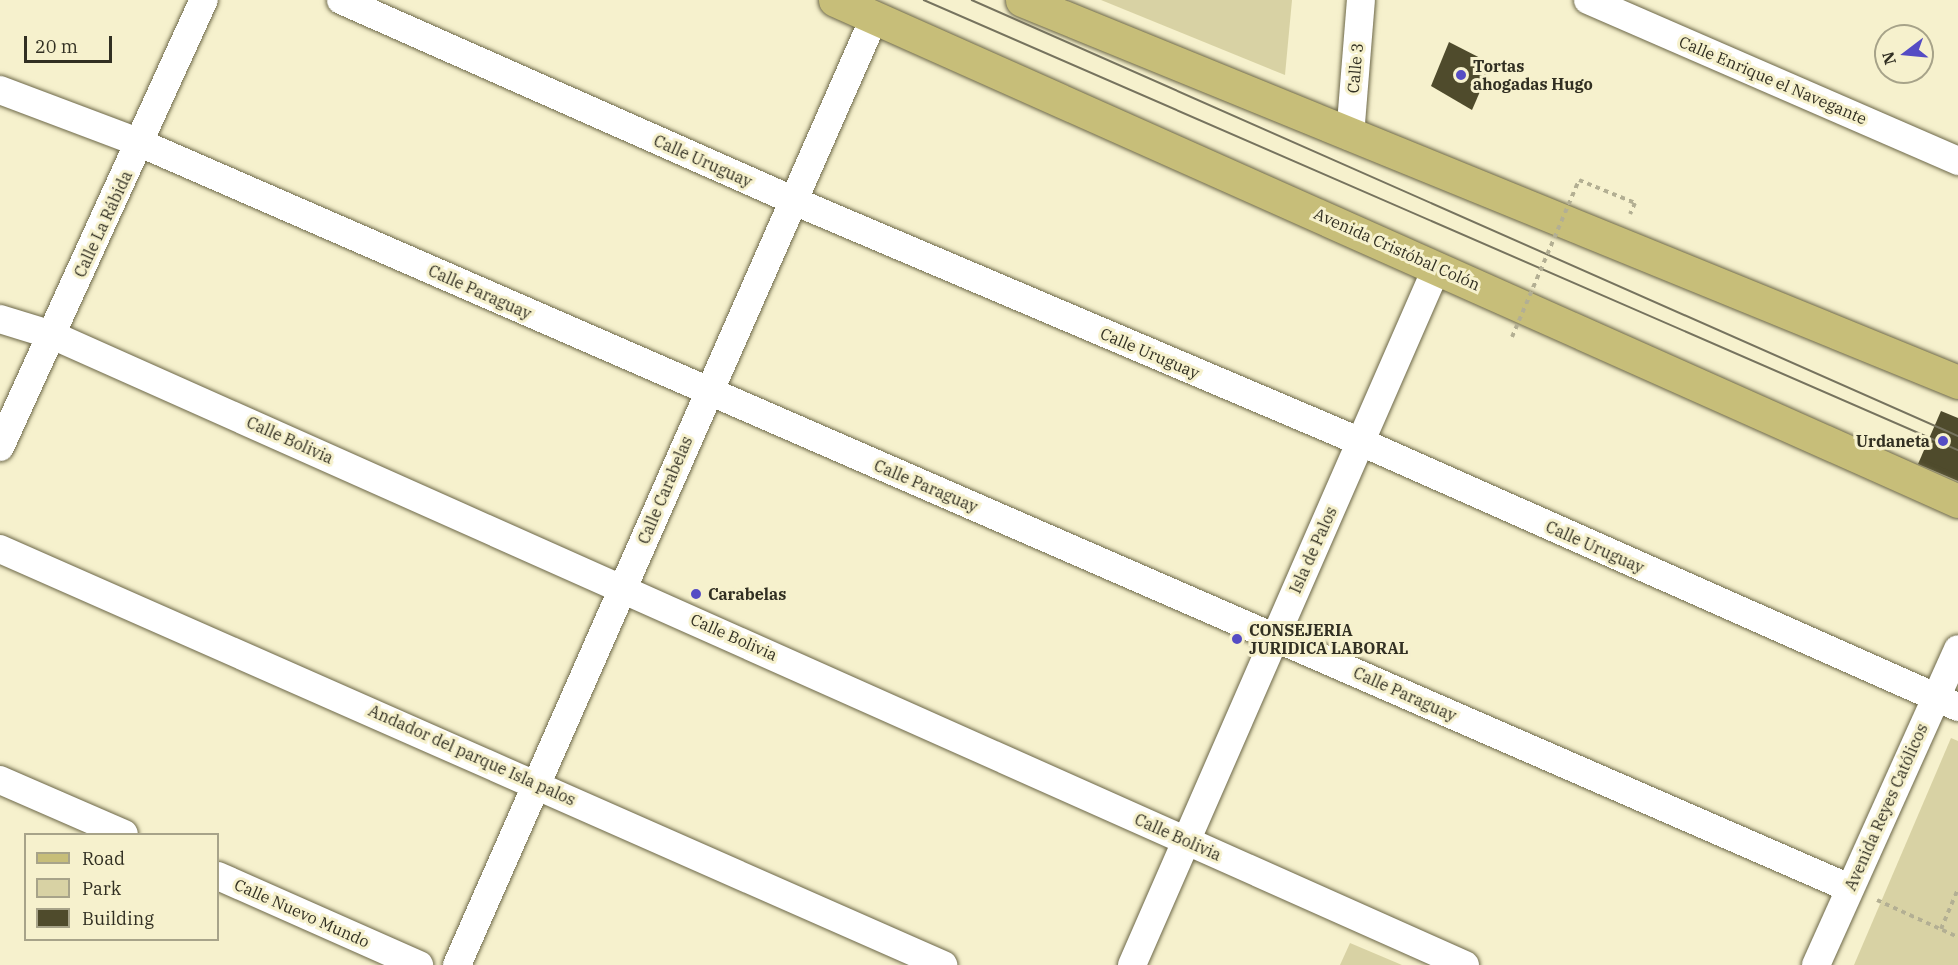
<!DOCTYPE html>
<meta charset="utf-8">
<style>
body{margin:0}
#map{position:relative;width:1958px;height:965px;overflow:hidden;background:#f6f1cd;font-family:"IBM Plex Serif",serif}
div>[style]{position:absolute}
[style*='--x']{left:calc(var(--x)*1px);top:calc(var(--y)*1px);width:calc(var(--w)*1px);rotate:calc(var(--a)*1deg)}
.green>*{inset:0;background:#d8d2a4}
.building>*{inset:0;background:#4f4b2c}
.path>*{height:4px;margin-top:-2px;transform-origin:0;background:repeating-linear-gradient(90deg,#b3af93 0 4.5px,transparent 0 9px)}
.roads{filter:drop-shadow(0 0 2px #6c6748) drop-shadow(0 0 2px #6c6748)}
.minor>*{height:28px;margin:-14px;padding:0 14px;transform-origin:14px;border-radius:14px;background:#fff}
.major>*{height:33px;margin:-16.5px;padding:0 16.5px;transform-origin:16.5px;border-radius:16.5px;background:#c7be79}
.tram>*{height:1.5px;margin:-0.75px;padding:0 0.75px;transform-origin:0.75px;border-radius:0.75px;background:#76735e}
.path-bridge>*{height:4px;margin-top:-2px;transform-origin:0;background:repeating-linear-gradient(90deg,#b3af93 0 4.5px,transparent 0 9px)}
.dots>*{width:16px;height:16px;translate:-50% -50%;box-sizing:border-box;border:3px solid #f6f1cd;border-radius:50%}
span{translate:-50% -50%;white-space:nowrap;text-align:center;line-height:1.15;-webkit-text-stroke:6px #f6f1cd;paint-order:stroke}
.poi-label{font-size:16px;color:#312f22;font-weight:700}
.left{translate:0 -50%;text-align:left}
.right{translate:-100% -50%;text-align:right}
.street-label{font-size:16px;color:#312f22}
.legend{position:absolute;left:24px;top:833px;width:195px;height:108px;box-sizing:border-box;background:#f6f1cd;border:2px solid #a7a389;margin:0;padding:8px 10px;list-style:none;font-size:18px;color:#312f22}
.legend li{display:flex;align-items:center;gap:12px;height:30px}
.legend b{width:30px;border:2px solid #a7a389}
.north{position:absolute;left:1874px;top:24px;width:60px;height:60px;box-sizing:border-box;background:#f6f1cd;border:2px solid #a7a389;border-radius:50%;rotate:254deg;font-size:16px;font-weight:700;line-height:24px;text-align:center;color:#312f22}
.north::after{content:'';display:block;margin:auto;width:21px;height:27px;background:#554cc4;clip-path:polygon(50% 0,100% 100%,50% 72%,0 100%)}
.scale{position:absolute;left:24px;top:36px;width:88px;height:27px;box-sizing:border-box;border:3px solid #312f22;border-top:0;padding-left:8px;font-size:18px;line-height:21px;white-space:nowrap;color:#312f22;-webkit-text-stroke:4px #f6f1cd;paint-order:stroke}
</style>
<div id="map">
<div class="green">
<div style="clip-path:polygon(1101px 0,1292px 0,1285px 75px)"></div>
<div style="clip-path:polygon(1951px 738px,1958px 741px,1958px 965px,1854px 965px)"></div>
<div style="clip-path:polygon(1350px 943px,1402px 965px,1340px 965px)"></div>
</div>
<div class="building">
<div style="clip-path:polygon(1449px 42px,1492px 64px,1472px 110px,1431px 86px)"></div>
<div style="clip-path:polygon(1941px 411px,1958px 418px,1958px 481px,1918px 464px)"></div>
</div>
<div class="path">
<div style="--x:1579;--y:180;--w:61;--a:22.3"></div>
<div style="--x:1635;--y:203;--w:12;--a:114"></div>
<div style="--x:1877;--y:900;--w:89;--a:24.6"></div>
<div style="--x:1941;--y:929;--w:43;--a:-67"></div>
</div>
<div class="roads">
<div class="minor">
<div style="--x:341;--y:0;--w:496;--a:23.9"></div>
<div style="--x:794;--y:201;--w:616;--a:23.03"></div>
<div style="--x:1361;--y:442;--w:653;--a:23.94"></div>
<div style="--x:1588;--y:0;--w:404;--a:23.5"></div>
<div style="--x:0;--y:90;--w:150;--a:20.7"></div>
<div style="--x:140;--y:143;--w:1864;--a:23.55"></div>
<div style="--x:1350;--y:136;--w:136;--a:-85.4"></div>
<div style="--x:0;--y:319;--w:54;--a:17.1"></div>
<div style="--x:52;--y:335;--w:1547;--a:24.03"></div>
<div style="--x:0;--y:447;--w:491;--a:-65.5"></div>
<div style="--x:0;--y:549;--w:1031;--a:23.8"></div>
<div style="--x:0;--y:780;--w:135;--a:23.5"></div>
<div style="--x:218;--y:876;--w:220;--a:23.9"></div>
<div style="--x:457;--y:965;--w:1037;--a:-66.23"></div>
<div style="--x:1132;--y:965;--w:762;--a:-66.4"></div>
<div style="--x:1816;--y:965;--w:346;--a:-65.8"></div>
</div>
<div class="major">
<div style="--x:835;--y:0;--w:1230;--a:24.04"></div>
<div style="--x:1022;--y:0;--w:1011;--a:22.2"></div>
</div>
</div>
<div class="tram">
<div style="--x:924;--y:0;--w:1128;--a:23.52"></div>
<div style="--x:972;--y:0;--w:1078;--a:23.85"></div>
</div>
<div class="path-bridge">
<div style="--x:1512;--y:337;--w:171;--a:-66.9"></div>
</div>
<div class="dots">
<div style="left:1461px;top:75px;background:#554cc4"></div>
<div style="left:1943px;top:441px;background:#554cc4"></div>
<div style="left:696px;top:594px;background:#554cc4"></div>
<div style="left:1237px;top:639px;background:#554cc4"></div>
</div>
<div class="poi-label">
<span class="left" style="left:1473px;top:75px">Tortas<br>ahogadas Hugo</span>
<span class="right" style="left:1930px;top:441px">Urdaneta</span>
<span class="left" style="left:708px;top:594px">Carabelas</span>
<span class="left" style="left:1249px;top:639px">CONSEJERIA<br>JURIDICA LABORAL</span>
</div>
<div class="street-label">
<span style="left:1355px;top:68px;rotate:-85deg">Calle 3</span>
<span style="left:1773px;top:80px;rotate:23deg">Calle Enrique el Navegante</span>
<span style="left:703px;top:161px;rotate:24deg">Calle Uruguay</span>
<span style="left:103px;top:224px;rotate:-65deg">Calle La Rábida</span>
<span style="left:1397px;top:249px;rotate:24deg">Avenida Cristóbal Colón</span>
<span style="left:480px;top:292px;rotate:24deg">Calle Paraguay</span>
<span style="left:1150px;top:353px;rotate:23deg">Calle Uruguay</span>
<span style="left:290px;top:440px;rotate:24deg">Calle Bolivia</span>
<span style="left:926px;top:486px;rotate:23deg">Calle Paraguay</span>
<span style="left:665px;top:490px;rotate:-67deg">Calle Carabelas</span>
<span style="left:1595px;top:547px;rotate:24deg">Calle Uruguay</span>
<span style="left:1313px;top:550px;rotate:-66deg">Isla de Palos</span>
<span style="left:734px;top:637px;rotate:24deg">Calle Bolivia</span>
<span style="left:1405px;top:694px;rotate:24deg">Calle Paraguay</span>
<span style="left:472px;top:755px;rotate:24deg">Andador del parque Isla palos</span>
<span style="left:1886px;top:807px;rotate:-66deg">Avenida Reyes Católicos</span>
<span style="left:1178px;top:837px;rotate:24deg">Calle Bolivia</span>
<span style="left:302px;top:913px;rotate:24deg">Calle Nuevo Mundo</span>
</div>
<ul class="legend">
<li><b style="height:8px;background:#c7be79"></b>Road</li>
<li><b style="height:16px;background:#d8d2a4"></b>Park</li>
<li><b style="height:16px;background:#4f4b2c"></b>Building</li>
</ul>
<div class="north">N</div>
<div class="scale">20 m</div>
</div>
